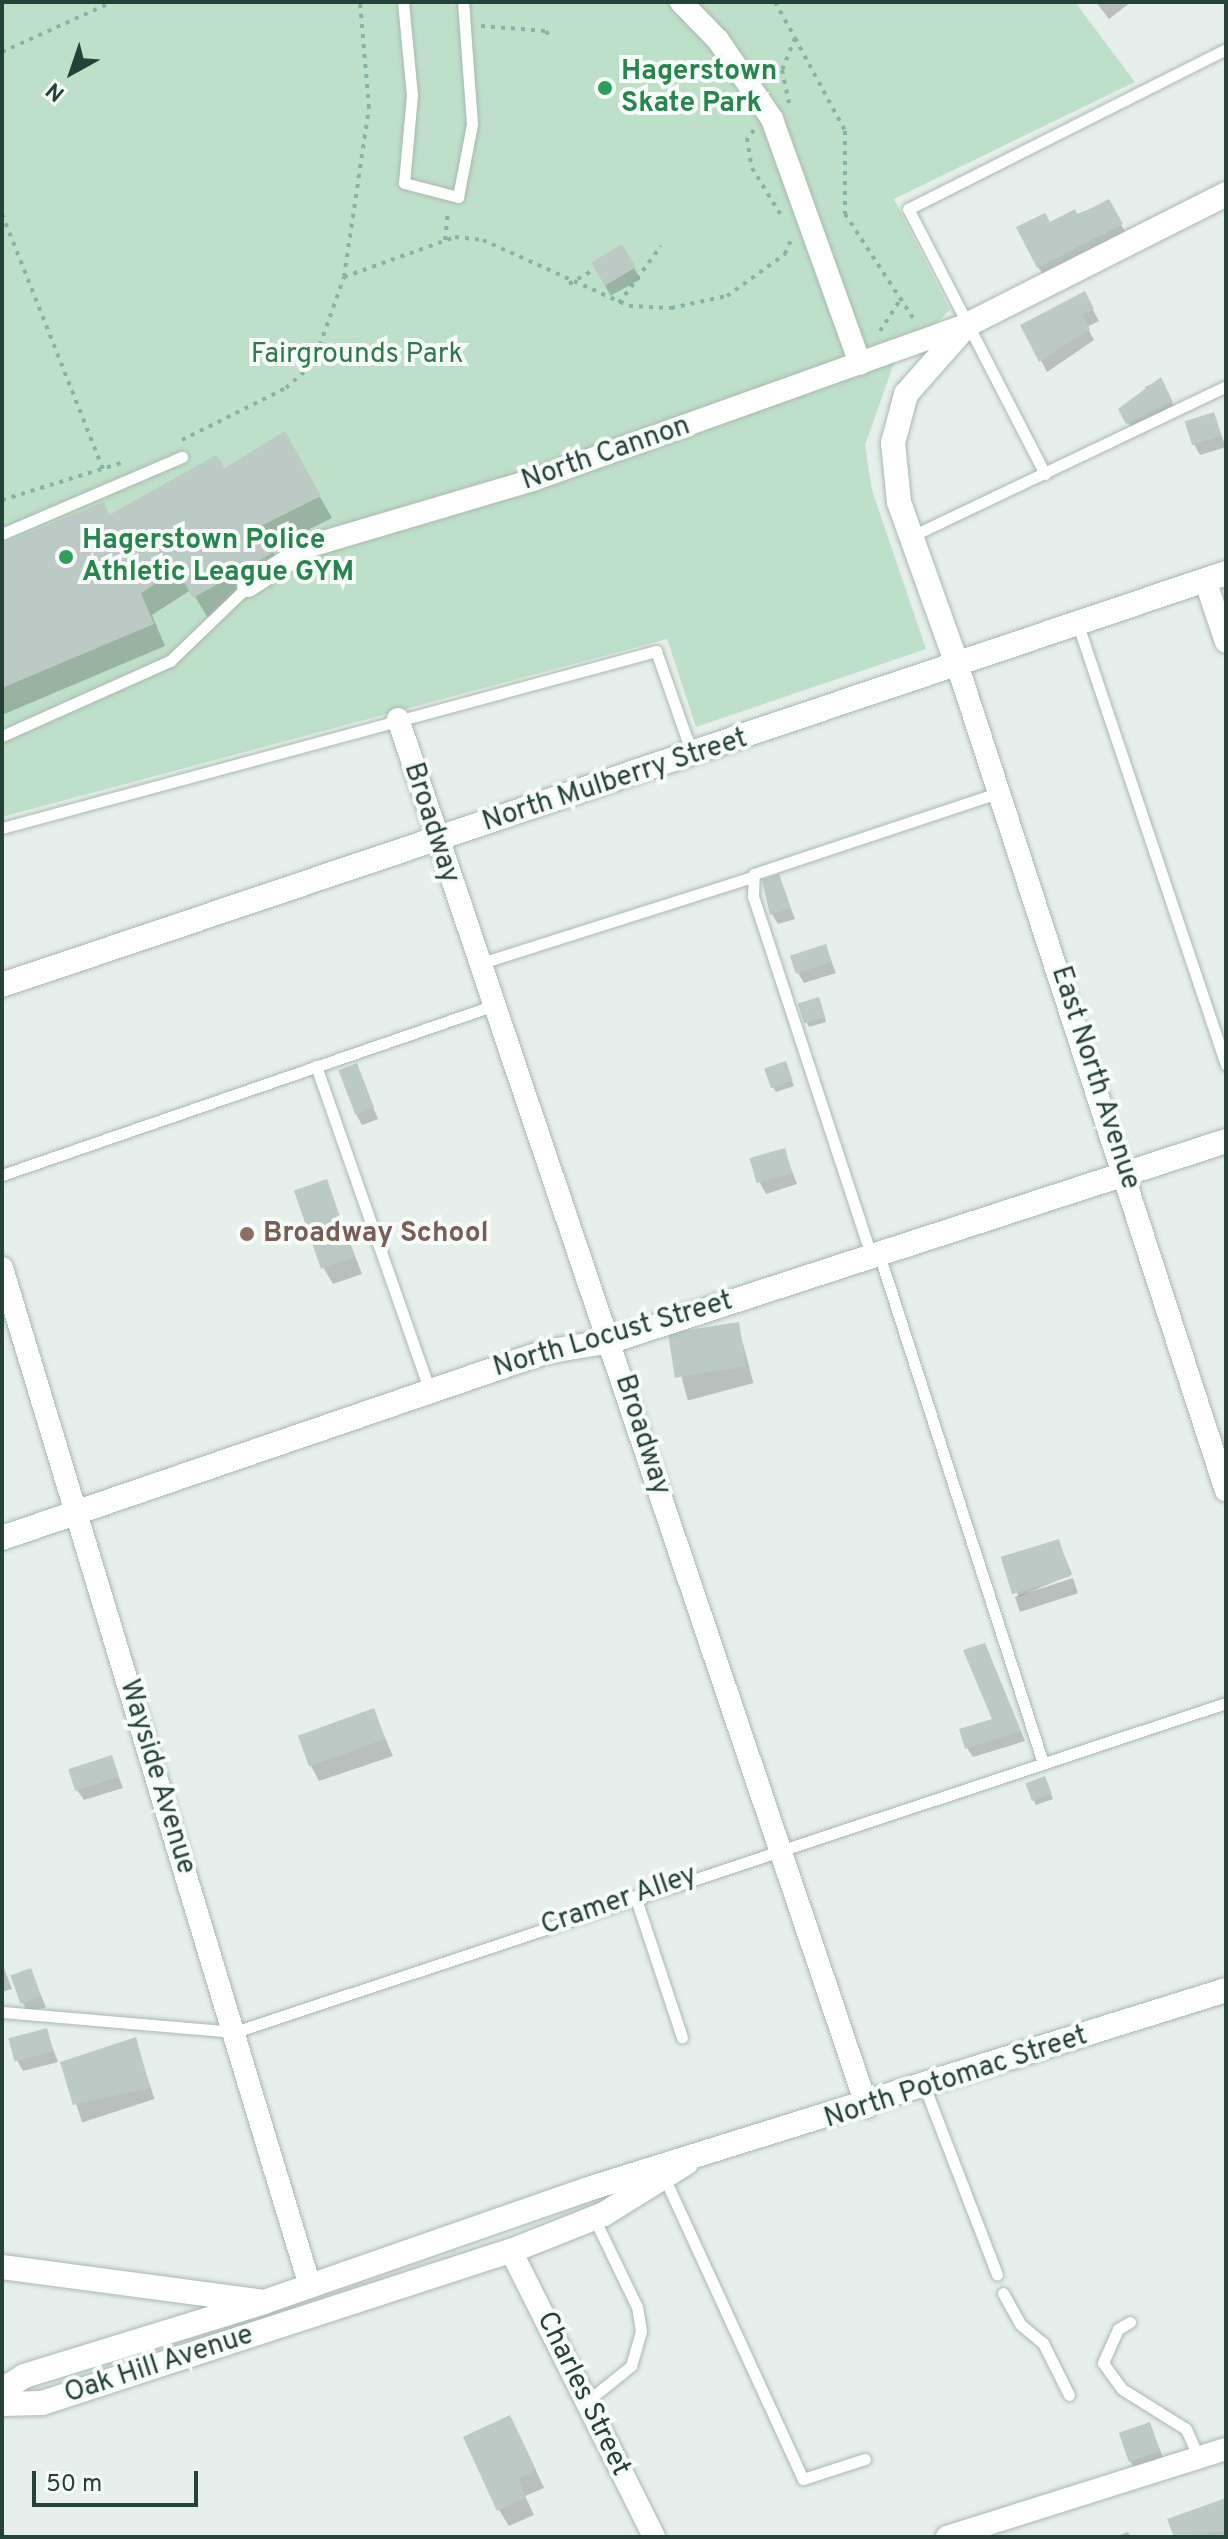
<!DOCTYPE html>
<style>
body{margin:0}
#map{position:relative;width:1228px;height:2539px;overflow:hidden;background:#e6efeb;font-family:Overpass,sans-serif}
div>[style]{position:absolute}
[style*='--x']{left:calc(var(--x)*1px);top:calc(var(--y)*1px);width:calc(var(--w)*1px);rotate:calc(var(--a)*1deg)}
.green>*{inset:0;background:#bfe0c8}
.shadow>*{inset:0;background:#0003;transform-origin:0 0}
.building>*{inset:0;background:#bbcac4;transform-origin:0 0}
.path>*{height:4px;margin-top:-2px;transform-origin:0;background:repeating-linear-gradient(90deg,#86b3a5 0 4px,transparent 0 10px)}
.roads{filter:drop-shadow(0 0 2px #a8b8b2) drop-shadow(0 0 2px #a8b8b2)}
.service>*{height:11px;margin:-5.5px;padding:0 5.5px;transform-origin:5.5px;border-radius:5.5px;background:#fff}
.minor>*{height:22px;margin:-11px;padding:0 11px;transform-origin:11px;border-radius:11px;background:#fff}
.tertiary>*{height:24px;margin:-12px;padding:0 12px;transform-origin:12px;border-radius:12px;background:#fff}
.secondary>*{height:24px;margin:-12px;padding:0 12px;transform-origin:12px;border-radius:12px;background:#fff}
.dots>*{width:22px;height:22px;translate:-50% -50%;box-sizing:border-box;border:4px solid #f7fbf9;border-radius:50%}
span{translate:-50% -50%;white-space:nowrap;text-align:center;line-height:1.15;-webkit-text-stroke:8px #f7fbf9;paint-order:stroke}
.leisure-label{font-size:28px;color:#27864d;font-weight:700}
.left{translate:0 -50%;text-align:left}
.park-label{font-size:28px;color:#2d7a4b}
.street-label{font-size:28px;color:#24423a}
.education-label{font-size:28px;color:#785e54;font-weight:700}
.frame{position:absolute;inset:0;border:4px solid #24423a;pointer-events:none}
.north{position:absolute;left:32px;top:32px;width:80px;height:80px;-webkit-text-stroke:6px #f7fbf9;paint-order:stroke;rotate:220deg;font-size:22px;font-weight:700;line-height:32px;text-align:center;color:#24423a}
.north::after{content:'';display:block;margin:auto;width:28px;height:36px;background:#24423a;clip-path:polygon(50% 0,100% 100%,50% 72%,0 100%)}
.scale{position:absolute;left:32px;top:2471px;width:166px;height:36px;box-sizing:border-box;border:4px solid #24423a;border-top:0;padding-left:10px;font-size:24px;line-height:28px;white-space:nowrap;color:#24423a;-webkit-text-stroke:6px #f7fbf9;paint-order:stroke}
</style>
<div id="map">
<div class="green">
<div style="clip-path:polygon(2px 2px,1075px 2px,1135px 82px,894px 199px,950px 310px,894px 363px,865px 445px,872px 490px,926px 649px,696px 727px,667px 639px,2px 817px)"></div>
</div>
<div class="shadow">
<div style="clip-path:polygon(1096px 2px,1131px 2px,1109px 19px)"></div>
<div style="clip-path:polygon(1108px 202px,1127px 235px,1045px 277px,1038px 267px,1049px 225px)"></div>
<div style="left:622px;top:246px;width:38px;height:34px;rotate:61deg"></div>
<div style="clip-path:polygon(1084px 294px,1099px 321px,1087px 327px,1094px 340px,1047px 372px,1023px 326px)"></div>
<div style="clip-path:polygon(1160px 380px,1174px 407px,1131px 428px,1121px 409px,1149px 396px,1145px 387px)"></div>
<div style="clip-path:polygon(1213px 414px,1226px 447px,1200px 455px,1194px 444px)"></div>
<div style="clip-path:polygon(284px 434px,332px 518px,272px 548px,283px 576px,208px 618px,191px 590px,152px 615px,165px 646px,2px 715px,2px 548px,103px 504px,110px 517px,224px 470px)"></div>
<div style="clip-path:polygon(779px 877px,795px 919px,778px 924px,772px 914px)"></div>
<div style="clip-path:polygon(825px 946px,836px 973px,804px 983px,798px 973px)"></div>
<div style="clip-path:polygon(821px 1004px,826px 1022px,809px 1027px,807px 1023px)"></div>
<div style="clip-path:polygon(356px 1066px,378px 1119px,362px 1125px,356px 1114px)"></div>
<div style="clip-path:polygon(787px 1068px,794px 1086px,776px 1092px,773px 1087px)"></div>
<div style="clip-path:polygon(784px 1151px,797px 1184px,766px 1194px,760px 1183px)"></div>
<div style="clip-path:polygon(326px 1181px,362px 1274px,333px 1284px,323px 1267px)"></div>
<div style="left:738px;top:1325px;width:60px;height:68px;rotate:75deg"></div>
<div style="left:1058px;top:1541px;width:36px;height:58px;rotate:67deg"></div>
<div style="left:1073px;top:1578px;width:16px;height:61px;rotate:72deg"></div>
<div style="clip-path:polygon(989px 1655px,1025px 1741px,973px 1757px,967px 1748px,994px 1720px)"></div>
<div style="clip-path:polygon(373px 1710px,393px 1756px,319px 1781px,310px 1764px)"></div>
<div style="clip-path:polygon(111px 1757px,123px 1788px,84px 1800px,77px 1790px)"></div>
<div style="clip-path:polygon(1047px 1783px,1053px 1799px,1036px 1805px,1034px 1801px)"></div>
<div style="clip-path:polygon(2px 1963px,12px 1989px,2px 1992px)"></div>
<div style="clip-path:polygon(30px 1970px,46px 2007px,29px 2013px,22px 2002px)"></div>
<div style="clip-path:polygon(46px 2030px,58px 2062px,23px 2071px,17px 2060px)"></div>
<div style="left:135px;top:2039px;width:63px;height:76px;rotate:72deg"></div>
<div style="clip-path:polygon(1150px 2425px,1165px 2462px,1137px 2472px,1130px 2461px)"></div>
<div style="clip-path:polygon(519px 2434px,544px 2488px,525px 2496px,534px 2515px,509px 2526px,499px 2510px)"></div>
<div style="clip-path:polygon(1226px 2500px,1226px 2537px,1176px 2537px,1170px 2521px)"></div>
<div style="clip-path:polygon(1128px 2532px,1131px 2537px,1115px 2537px)"></div>
</div>
<div class="building">
<div style="clip-path:polygon(1109px 199px,1123px 224px,1037px 268px,1016px 227px,1045px 213px,1050px 222px,1075px 209px,1078px 215px)"></div>
<div style="left:622px;top:244px;width:27px;height:36px;rotate:59deg"></div>
<div style="clip-path:polygon(1085px 291px,1094px 309px,1083px 315px,1090px 329px,1039px 362px,1020px 325px)"></div>
<div style="clip-path:polygon(1161px 377px,1173px 402px,1126px 424px,1118px 409px)"></div>
<div style="left:1214px;top:412px;width:25px;height:31px;rotate:72deg"></div>
<div style="clip-path:polygon(285px 431px,321px 496px,261px 526px,276px 551px,193px 598px,177px 570px,141px 593px,154px 624px,2px 688px,2px 544px,104px 502px,109px 515px,216px 455px,225px 468px)"></div>
<div style="clip-path:polygon(779px 874px,791px 908px,770px 915px,762px 880px)"></div>
<div style="left:826px;top:944px;width:19px;height:38px;rotate:72deg"></div>
<div style="left:819px;top:997px;width:21px;height:22px;rotate:73deg"></div>
<div style="left:786px;top:1061px;width:21px;height:23px;rotate:71deg"></div>
<div style="left:357px;top:1063px;width:48px;height:20px;rotate:69deg"></div>
<div style="left:785px;top:1148px;width:26px;height:37px;rotate:74deg"></div>
<div style="left:327px;top:1179px;width:83px;height:35px;rotate:71deg"></div>
<div style="left:739px;top:1322px;width:45px;height:72px;rotate:81deg"></div>
<div style="left:1059px;top:1539px;width:39px;height:61px;rotate:73deg"></div>
<div style="clip-path:polygon(985px 1643px,1021px 1731px,965px 1749px,959px 1729px,992px 1719px,963px 1650px)"></div>
<div style="left:374px;top:1708px;width:33px;height:81px;rotate:70deg"></div>
<div style="left:112px;top:1755px;width:23px;height:46px;rotate:72deg"></div>
<div style="left:1045px;top:1776px;width:19px;height:21px;rotate:69deg"></div>
<div style="left:31px;top:1968px;width:30px;height:22px;rotate:70deg"></div>
<div style="left:47px;top:2028px;width:24px;height:40px;rotate:75deg"></div>
<div style="clip-path:polygon(136px 2037px,150px 2088px,73px 2105px,60px 2062px)"></div>
<div style="clip-path:polygon(510px 2415px,536px 2470px,518px 2479px,526px 2497px,497px 2511px,463px 2437px)"></div>
<div style="left:1150px;top:2422px;width:31px;height:33px;rotate:71deg"></div>
<div style="clip-path:polygon(1226px 2498px,1226px 2531px,1174px 2537px,1167px 2519px)"></div>
</div>
<div class="path">
<div style="--x:775;--y:2;--w:41;--a:60.9"></div>
<div style="--x:795;--y:38;--w:35;--a:112"></div>
<div style="--x:782;--y:70;--w:34;--a:78"></div>
<div style="--x:481;--y:26;--w:65;--a:4.4"></div>
<div style="--x:546;--y:31;--w:8;--a:60"></div>
<div style="--x:795;--y:38;--w:106;--a:61.7"></div>
<div style="--x:845;--y:131;--w:83;--a:90"></div>
<div style="--x:845;--y:214;--w:128;--a:56.8"></div>
<div style="--x:2;--y:52;--w:121;--a:-24.4"></div>
<div style="--x:754;--y:130;--w:11;--a:131"></div>
<div style="--x:747;--y:138;--w:30;--a:81"></div>
<div style="--x:752;--y:168;--w:57;--a:58.5"></div>
<div style="--x:2;--y:214;--w:274;--a:68.4"></div>
<div style="--x:445;--y:240;--w:29;--a:-84"></div>
<div style="--x:344;--y:277;--w:171;--a:-81.6"></div>
<div style="--x:369;--y:108;--w:106;--a:-94.9"></div>
<div style="--x:569;--y:284;--w:30;--a:-30"></div>
<div style="--x:619;--y:303;--w:71;--a:-53.6"></div>
<div style="--x:880;--y:331;--w:40;--a:-57.1"></div>
<div style="--x:182;--y:440;--w:116;--a:-26.6"></div>
<div style="--x:286;--y:388;--w:36;--a:-42"></div>
<div style="--x:313;--y:364;--w:92;--a:-70.4"></div>
<div style="--x:344;--y:277;--w:118;--a:-19.8"></div>
<div style="--x:455;--y:237;--w:28;--a:6"></div>
<div style="--x:483;--y:240;--w:160;--a:24.3"></div>
<div style="--x:629;--y:306;--w:42;--a:2.7"></div>
<div style="--x:671;--y:308;--w:57;--a:-12.1"></div>
<div style="--x:727;--y:296;--w:72;--a:-35.9"></div>
<div style="--x:785;--y:254;--w:15;--a:-67"></div>
<div style="--x:2;--y:500;--w:125;--a:-17.3"></div>
</div>
<div class="roads">
<div class="service">
<div style="--x:403;--y:2;--w:93;--a:84.5"></div>
<div style="--x:412;--y:95;--w:88;--a:95.2"></div>
<div style="--x:404;--y:183;--w:56;--a:14.5"></div>
<div style="--x:458;--y:197;--w:74;--a:-79.1"></div>
<div style="--x:472;--y:124;--w:122;--a:-94.2"></div>
<div style="--x:1045;--y:474;--w:298;--a:-117.3"></div>
<div style="--x:908;--y:209;--w:356;--a:-26.7"></div>
<div style="--x:2;--y:534;--w:196;--a:-23.2"></div>
<div style="--x:914;--y:535;--w:346;--a:-25.5"></div>
<div style="--x:1078;--y:625;--w:464;--a:71.4"></div>
<div style="--x:2;--y:736;--w:184;--a:-24.1"></div>
<div style="--x:170;--y:661;--w:108;--a:-43.9"></div>
<div style="--x:2;--y:828;--w:678;--a:-15.14"></div>
<div style="--x:656;--y:651;--w:109;--a:70.7"></div>
<div style="--x:478;--y:964;--w:288;--a:-17.6"></div>
<div style="--x:316;--y:1066;--w:344;--a:70.7"></div>
<div style="--x:2;--y:1175;--w:518;--a:-19.03"></div>
<div style="--x:879;--y:1254;--w:535;--a:72.14"></div>
<div style="--x:871;--y:1255;--w:377;--a:-108.2"></div>
<div style="--x:753;--y:897;--w:23;--a:-88"></div>
<div style="--x:754;--y:874;--w:259;--a:-18.4"></div>
<div style="--x:635;--y:1896;--w:149;--a:71.6"></div>
<div style="--x:2;--y:2012;--w:234;--a:4.9"></div>
<div style="--x:235;--y:2032;--w:1044;--a:-18.37"></div>
<div style="--x:925;--y:2088;--w:200;--a:68.9"></div>
<div style="--x:664;--y:2177;--w:332;--a:65.3"></div>
<div style="--x:803;--y:2479;--w:65;--a:-17.9"></div>
<div style="--x:1003;--y:2293;--w:35;--a:61"></div>
<div style="--x:1020;--y:2324;--w:30;--a:40"></div>
<div style="--x:1043;--y:2343;--w:58;--a:63.4"></div>
<div style="--x:1130;--y:2322;--w:14;--a:150"></div>
<div style="--x:1118;--y:2329;--w:37;--a:114"></div>
<div style="--x:1103;--y:2363;--w:32;--a:54"></div>
<div style="--x:1122;--y:2389;--w:75;--a:32"></div>
<div style="--x:1186;--y:2429;--w:32;--a:66"></div>
<div style="--x:586;--y:2402;--w:58;--a:-38.7"></div>
<div style="--x:631;--y:2366;--w:36;--a:-74"></div>
<div style="--x:641;--y:2331;--w:24;--a:-99"></div>
<div style="--x:637;--y:2307;--w:99;--a:-115.8"></div>
</div>
<div class="minor">
<div style="--x:681;--y:2;--w:53;--a:45.8"></div>
<div style="--x:718;--y:40;--w:96;--a:55.6"></div>
<div style="--x:772;--y:119;--w:260;--a:70.2"></div>
<div style="--x:1205;--y:580;--w:65;--a:71.3"></div>
<div style="--x:248;--y:586;--w:74;--a:-32.8"></div>
<div style="--x:310;--y:546;--w:233;--a:-16.5"></div>
<div style="--x:533;--y:480;--w:461;--a:-19.7"></div>
<div style="--x:958;--y:667;--w:866;--a:71.98"></div>
<div style="--x:398;--y:719;--w:1465;--a:71.33"></div>
<div style="--x:2;--y:1268;--w:1064;--a:73.17"></div>
<div style="--x:511;--y:2251;--w:320;--a:63.4"></div>
<div style="--x:947;--y:2537;--w:293;--a:-17.5"></div>
</div>
<div class="tertiary">
<div style="--x:958;--y:667;--w:175;--a:-109.7"></div>
<div style="--x:899;--y:502;--w:59;--a:-95.8"></div>
<div style="--x:893;--y:443;--w:51;--a:-75.1"></div>
<div style="--x:906;--y:394;--w:92;--a:-48.5"></div>
<div style="--x:967;--y:325;--w:290;--a:-26.8"></div>
<div style="--x:2;--y:985;--w:1291;--a:-18.6"></div>
<div style="--x:2;--y:2390;--w:26;--a:-32"></div>
<div style="--x:24;--y:2376;--w:251;--a:-17.1"></div>
<div style="--x:2;--y:2404;--w:40;--a:-1.4"></div>
<div style="--x:42;--y:2403;--w:493;--a:-18"></div>
<div style="--x:511;--y:2251;--w:100;--a:-21.7"></div>
<div style="--x:604;--y:2214;--w:97;--a:-31.9"></div>
</div>
<div class="secondary">
<div style="--x:2;--y:1538;--w:574;--a:-18.91"></div>
<div style="--x:545;--y:1352;--w:67;--a:-9.5"></div>
<div style="--x:611;--y:1341;--w:647;--a:-18.01"></div>
<div style="--x:2;--y:2267;--w:264;--a:7.6"></div>
<div style="--x:264;--y:2302;--w:343;--a:-19.2"></div>
<div style="--x:588;--y:2189;--w:668;--a:-17.32"></div>
</div>
</div>
<div class="dots">
<div style="left:605px;top:88px;background:#2e9e5b"></div>
<div style="left:66px;top:557px;background:#2e9e5b"></div>
<div style="left:247px;top:1234px;background:#8d6e63"></div>
</div>
<div class="leisure-label">
<span class="left" style="left:621px;top:88px">Hagerstown<br>Skate Park</span>
<span class="left" style="left:82px;top:557px">Hagerstown Police<br>Athletic League GYM</span>
</div>
<div class="park-label">
<span style="left:357px;top:355px">Fairgrounds Park</span>
</div>
<div class="street-label">
<span style="left:606px;top:454px;rotate:-19deg">North Cannon</span>
<span style="left:615px;top:781px;rotate:-18deg">North Mulberry Street</span>
<span style="left:431px;top:823px;rotate:72deg">Broadway</span>
<span style="left:1095px;top:1078px;rotate:72deg">East North Avenue</span>
<span style="left:613px;top:1335px;rotate:-16deg">North Locust Street</span>
<span style="left:642px;top:1435px;rotate:72deg">Broadway</span>
<span style="left:157px;top:1777px;rotate:73deg">Wayside Avenue</span>
<span style="left:619px;top:1901px;rotate:-19deg">Cramer Alley</span>
<span style="left:956px;top:2078px;rotate:-18deg">North Potomac Street</span>
<span style="left:159px;top:2365px;rotate:-18deg">Oak Hill Avenue</span>
<span style="left:583px;top:2394px;rotate:64deg">Charles Street</span>
</div>
<div class="education-label">
<span class="left" style="left:263px;top:1234px">Broadway School</span>
</div>
<div class="frame"></div>
<div class="north">N</div>
<div class="scale">50 m</div>
</div>
